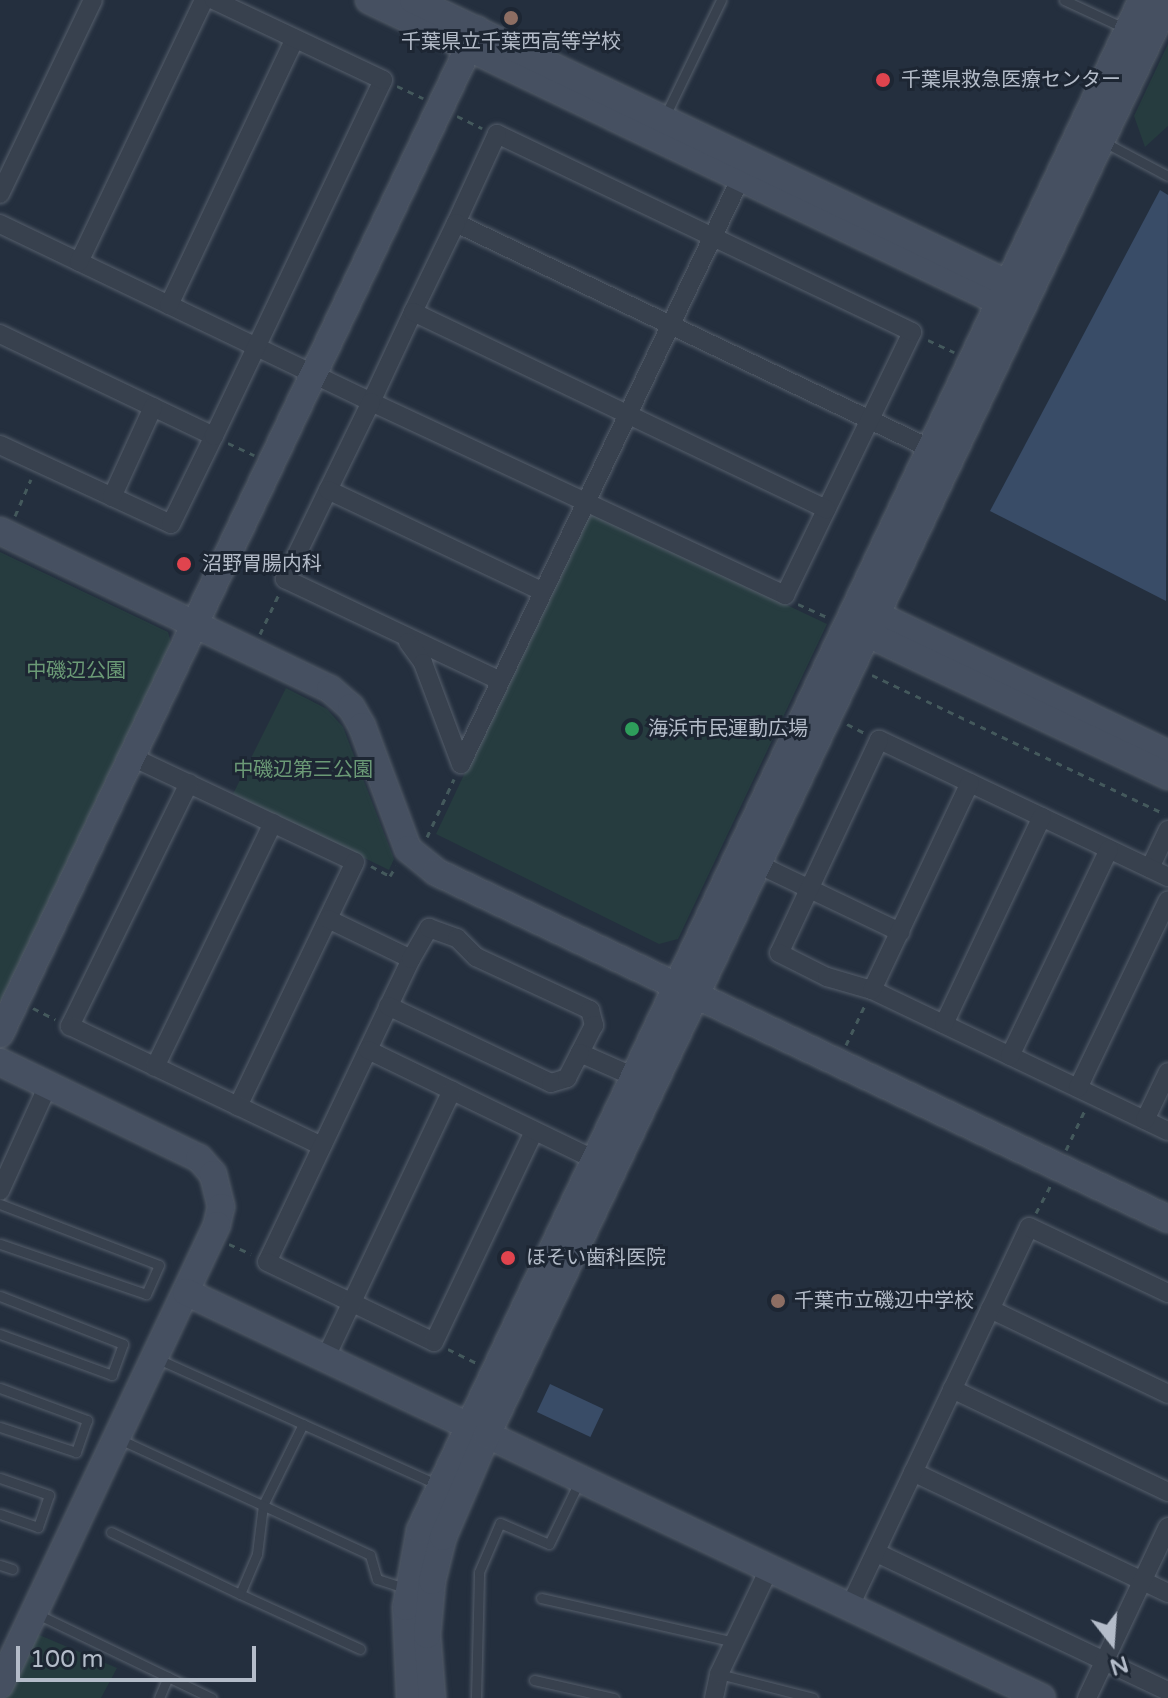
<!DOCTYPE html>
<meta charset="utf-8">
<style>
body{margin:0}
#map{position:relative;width:1168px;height:1698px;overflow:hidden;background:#242f3e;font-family:"Varela Round","Noto Sans JP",sans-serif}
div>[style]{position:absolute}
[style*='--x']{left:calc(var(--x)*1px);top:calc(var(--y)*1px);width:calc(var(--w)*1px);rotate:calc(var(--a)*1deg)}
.green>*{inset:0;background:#263c3f}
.water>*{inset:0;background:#394c67;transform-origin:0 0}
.path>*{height:3px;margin-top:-1.5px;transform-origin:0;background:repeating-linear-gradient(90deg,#44595c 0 6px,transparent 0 12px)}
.roads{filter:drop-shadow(0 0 2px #565f6c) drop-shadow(0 0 2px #565f6c)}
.lane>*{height:9px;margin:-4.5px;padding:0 4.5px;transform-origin:4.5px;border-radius:4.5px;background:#38414e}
.street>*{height:18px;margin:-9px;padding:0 9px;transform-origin:9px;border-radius:9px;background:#38414e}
.secondary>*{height:26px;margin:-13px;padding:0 13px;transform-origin:13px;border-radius:13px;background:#465061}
.dots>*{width:22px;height:22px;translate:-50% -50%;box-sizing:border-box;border:4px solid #1d2633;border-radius:50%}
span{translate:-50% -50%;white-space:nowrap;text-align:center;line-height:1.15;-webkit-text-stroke:6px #1d2633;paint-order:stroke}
.poi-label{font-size:20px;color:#b4bcc9}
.left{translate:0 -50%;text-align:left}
.park-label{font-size:20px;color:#6b9a76}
.north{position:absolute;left:1072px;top:1602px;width:80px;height:80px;-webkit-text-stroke:6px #1d2633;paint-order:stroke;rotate:163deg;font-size:22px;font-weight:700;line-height:32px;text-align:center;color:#b4bcc9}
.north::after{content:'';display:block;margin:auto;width:28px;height:36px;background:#b4bcc9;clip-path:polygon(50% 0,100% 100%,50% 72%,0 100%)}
.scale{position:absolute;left:16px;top:1646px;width:240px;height:36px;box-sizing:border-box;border:4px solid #b4bcc9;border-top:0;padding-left:10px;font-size:24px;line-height:28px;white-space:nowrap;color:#b4bcc9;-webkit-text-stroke:6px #1d2633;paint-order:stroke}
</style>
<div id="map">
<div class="green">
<div style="clip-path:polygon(1168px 44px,1168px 126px,1145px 147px,1134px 116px)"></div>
<div style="clip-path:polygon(594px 514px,827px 624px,678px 939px,659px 944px,436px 834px,586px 516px)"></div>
<div style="clip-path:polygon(0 552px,168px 632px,171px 643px,0 1003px)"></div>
<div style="clip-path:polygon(286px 688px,327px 709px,343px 727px,394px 859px,389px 870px,233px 794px)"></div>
<div style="clip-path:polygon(37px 1634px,117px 1668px,101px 1698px,6px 1698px)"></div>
</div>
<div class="water">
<div style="clip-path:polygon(1160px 190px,1168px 195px,1166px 601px,990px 511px)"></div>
<div style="left:550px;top:1384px;width:59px;height:31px;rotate:25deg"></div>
</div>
<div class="path">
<div style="--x:397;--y:86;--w:29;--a:25"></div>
<div style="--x:457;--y:116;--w:28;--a:26"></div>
<div style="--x:928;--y:340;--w:29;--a:25"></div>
<div style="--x:228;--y:443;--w:29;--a:25"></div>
<div style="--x:15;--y:516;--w:40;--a:-66.6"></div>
<div style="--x:798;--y:604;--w:32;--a:24"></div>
<div style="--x:260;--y:634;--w:44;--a:-64.6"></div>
<div style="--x:872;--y:675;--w:324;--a:25.4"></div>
<div style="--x:847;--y:724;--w:20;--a:27"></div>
<div style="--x:427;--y:837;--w:64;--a:-65"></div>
<div style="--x:371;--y:866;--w:21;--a:28"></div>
<div style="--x:390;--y:876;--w:12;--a:-59"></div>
<div style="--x:33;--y:1008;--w:25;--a:27"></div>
<div style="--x:846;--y:1045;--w:44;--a:-64.6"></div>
<div style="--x:1066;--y:1150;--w:44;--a:-64.6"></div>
<div style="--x:1036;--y:1213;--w:32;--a:-62"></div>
<div style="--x:229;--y:1244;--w:24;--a:24"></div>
<div style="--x:448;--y:1349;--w:32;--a:26"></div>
</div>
<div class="roads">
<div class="lane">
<div style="--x:1064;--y:0;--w:66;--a:25"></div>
<div style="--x:665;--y:116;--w:129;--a:-64.2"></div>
<div style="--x:1104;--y:142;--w:72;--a:28"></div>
<div style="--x:0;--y:1204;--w:170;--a:21"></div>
<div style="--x:159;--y:1265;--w:32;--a:114"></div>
<div style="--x:146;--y:1294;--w:154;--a:-161.1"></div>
<div style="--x:0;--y:1296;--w:132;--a:21.3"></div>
<div style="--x:123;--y:1344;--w:33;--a:110"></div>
<div style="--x:112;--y:1375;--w:119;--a:-159.9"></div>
<div style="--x:158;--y:1359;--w:309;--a:24.2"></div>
<div style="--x:0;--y:1388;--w:93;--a:20.2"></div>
<div style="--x:87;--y:1420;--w:34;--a:109"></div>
<div style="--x:76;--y:1452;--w:80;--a:-161.8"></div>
<div style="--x:303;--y:1424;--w:90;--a:116.3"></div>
<div style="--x:263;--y:1505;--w:49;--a:97"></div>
<div style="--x:257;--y:1554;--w:43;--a:113"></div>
<div style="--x:240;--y:1594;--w:132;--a:24.6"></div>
<div style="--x:117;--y:1438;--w:279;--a:24.8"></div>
<div style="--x:370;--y:1555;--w:25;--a:74"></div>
<div style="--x:377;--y:1579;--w:29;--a:18"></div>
<div style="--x:0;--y:1478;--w:52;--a:19.1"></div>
<div style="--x:49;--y:1495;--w:34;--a:109"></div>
<div style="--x:38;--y:1527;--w:40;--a:-161.1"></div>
<div style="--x:111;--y:1532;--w:143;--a:25.7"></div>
<div style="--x:0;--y:1565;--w:13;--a:18"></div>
<div style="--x:541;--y:1598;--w:198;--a:12.8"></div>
<div style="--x:35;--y:1613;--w:196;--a:25.7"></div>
<div style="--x:719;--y:1674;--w:97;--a:14.3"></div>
<div style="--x:534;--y:1680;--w:82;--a:12.7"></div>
<div style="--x:159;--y:1698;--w:23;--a:-67"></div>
<div style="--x:476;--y:1698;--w:126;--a:-88.6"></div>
<div style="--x:479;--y:1572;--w:53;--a:-66.8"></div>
<div style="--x:500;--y:1523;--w:53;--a:23.2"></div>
<div style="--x:549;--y:1544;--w:71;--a:-64.2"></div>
</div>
<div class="street">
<div style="--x:0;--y:194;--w:215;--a:-64.4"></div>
<div style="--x:456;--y:223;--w:526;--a:25.44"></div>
<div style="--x:0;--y:224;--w:411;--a:25.6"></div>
<div style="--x:371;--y:402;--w:457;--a:25"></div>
<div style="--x:785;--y:595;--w:292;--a:-64.2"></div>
<div style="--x:912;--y:332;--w:460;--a:-154.5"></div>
<div style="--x:497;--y:134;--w:98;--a:114.7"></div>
<div style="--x:456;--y:223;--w:99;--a:115.8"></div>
<div style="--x:413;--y:312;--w:99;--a:115"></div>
<div style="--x:371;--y:402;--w:98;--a:116"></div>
<div style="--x:328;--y:490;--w:99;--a:115.8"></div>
<div style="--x:285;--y:579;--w:237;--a:25.3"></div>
<div style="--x:79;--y:262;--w:290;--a:-64.5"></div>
<div style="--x:169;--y:305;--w:294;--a:-64.7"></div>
<div style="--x:413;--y:312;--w:458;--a:25.5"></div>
<div style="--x:0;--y:334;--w:237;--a:25.5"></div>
<div style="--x:0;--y:445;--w:188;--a:24.8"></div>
<div style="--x:171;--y:524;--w:98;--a:-64"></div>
<div style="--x:214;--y:436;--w:394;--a:-64.6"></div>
<div style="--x:383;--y:80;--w:187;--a:-154.7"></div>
<div style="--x:328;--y:490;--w:237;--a:25.3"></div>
<div style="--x:112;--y:497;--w:99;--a:-65.5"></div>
<div style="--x:408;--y:642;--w:26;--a:54"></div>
<div style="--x:423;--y:663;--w:108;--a:69.4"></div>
<div style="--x:461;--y:764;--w:659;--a:-64.48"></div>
<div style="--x:132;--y:757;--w:246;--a:25.2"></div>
<div style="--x:355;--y:862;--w:271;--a:115.6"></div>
<div style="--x:189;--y:783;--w:271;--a:116.1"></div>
<div style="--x:70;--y:1026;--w:279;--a:25.5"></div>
<div style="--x:747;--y:859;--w:170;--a:25.5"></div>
<div style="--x:1150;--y:868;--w:42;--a:-64.7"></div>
<div style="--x:1168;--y:877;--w:320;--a:-154.6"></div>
<div style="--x:879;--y:740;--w:235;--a:115.1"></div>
<div style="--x:779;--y:953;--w:54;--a:26.6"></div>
<div style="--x:827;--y:977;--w:47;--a:16.1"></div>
<div style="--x:872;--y:990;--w:328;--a:25.5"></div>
<div style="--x:328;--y:919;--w:92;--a:25.7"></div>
<div style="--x:411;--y:959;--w:335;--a:115.4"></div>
<div style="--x:267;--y:1262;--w:185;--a:25.6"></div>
<div style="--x:434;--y:1342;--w:233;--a:-64.6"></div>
<div style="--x:411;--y:959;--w:36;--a:-60"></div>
<div style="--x:429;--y:928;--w:30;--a:20"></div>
<div style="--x:457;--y:938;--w:27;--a:45"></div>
<div style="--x:476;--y:957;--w:126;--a:24.9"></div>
<div style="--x:590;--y:1010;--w:16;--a:75"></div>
<div style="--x:594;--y:1025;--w:31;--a:117"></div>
<div style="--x:580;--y:1053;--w:57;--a:23.9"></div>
<div style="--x:872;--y:990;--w:229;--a:-64.7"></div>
<div style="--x:388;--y:1006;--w:180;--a:25.3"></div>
<div style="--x:551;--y:1083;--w:17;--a:-17"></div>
<div style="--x:567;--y:1078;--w:28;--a:-63"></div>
<div style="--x:944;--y:1024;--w:229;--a:-64.7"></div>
<div style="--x:368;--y:1050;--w:262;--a:25.8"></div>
<div style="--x:1010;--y:1056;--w:229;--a:-64.4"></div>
<div style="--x:155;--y:1067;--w:271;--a:-64.2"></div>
<div style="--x:1078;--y:1088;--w:208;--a:-64.4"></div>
<div style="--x:1145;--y:1120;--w:53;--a:-64.4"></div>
<div style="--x:0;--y:1191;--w:116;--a:-65.6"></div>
<div style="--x:990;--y:1309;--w:197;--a:25.5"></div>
<div style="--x:325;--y:1359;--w:297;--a:-64.7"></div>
<div style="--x:952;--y:1389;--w:239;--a:25.5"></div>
<div style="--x:913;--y:1472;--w:282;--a:25.4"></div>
<div style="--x:877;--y:1553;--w:322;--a:25.4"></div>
<div style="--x:849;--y:1608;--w:421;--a:-64.7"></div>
<div style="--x:1029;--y:1227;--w:154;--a:25.4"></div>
<div style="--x:714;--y:1698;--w:25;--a:-78"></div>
<div style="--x:719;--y:1674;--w:116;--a:-64.5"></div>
<div style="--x:1087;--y:1698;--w:189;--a:-64.7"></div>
</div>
<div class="secondary">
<div style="--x:369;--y:0;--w:700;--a:25.58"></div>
<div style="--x:1000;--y:302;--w:16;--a:0"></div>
<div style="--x:413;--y:0;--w:660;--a:25.48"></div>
<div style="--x:1009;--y:284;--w:16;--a:50"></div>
<div style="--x:0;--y:531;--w:366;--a:25.6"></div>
<div style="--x:330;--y:689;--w:28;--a:41"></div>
<div style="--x:351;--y:707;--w:22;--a:60"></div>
<div style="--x:362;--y:726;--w:131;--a:69.5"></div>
<div style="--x:408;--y:849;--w:36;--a:39"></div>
<div style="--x:436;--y:872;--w:810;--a:25.36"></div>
<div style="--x:860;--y:615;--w:17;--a:0"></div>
<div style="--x:877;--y:615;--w:322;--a:25.5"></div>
<div style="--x:857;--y:621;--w:17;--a:50"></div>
<div style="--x:868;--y:634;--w:332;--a:25.3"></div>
<div style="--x:0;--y:1034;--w:1112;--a:-64.59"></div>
<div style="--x:0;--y:1062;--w:221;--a:25.8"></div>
<div style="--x:199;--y:1158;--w:21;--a:49"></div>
<div style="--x:213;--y:1174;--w:34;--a:76"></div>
<div style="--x:221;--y:1207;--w:18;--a:103"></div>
<div style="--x:217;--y:1225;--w:509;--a:115.26"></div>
<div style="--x:186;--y:1292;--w:947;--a:25.37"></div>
<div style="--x:410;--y:1698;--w:91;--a:-92.5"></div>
<div style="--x:406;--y:1607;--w:78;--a:-79.7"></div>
<div style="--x:420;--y:1530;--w:1692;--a:-64.74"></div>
<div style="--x:432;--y:1698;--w:63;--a:-94.5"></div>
<div style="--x:427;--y:1635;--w:54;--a:-84.7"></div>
<div style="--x:432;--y:1581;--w:45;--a:-76"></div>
<div style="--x:443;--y:1537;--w:111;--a:-66.7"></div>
<div style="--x:487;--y:1435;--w:1588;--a:-64.61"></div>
</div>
</div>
<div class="dots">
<div style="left:511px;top:18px;background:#8d6e63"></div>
<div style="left:883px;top:80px;background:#e0444e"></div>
<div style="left:184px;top:564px;background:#e0444e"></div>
<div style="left:632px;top:729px;background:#2e9e5b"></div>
<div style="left:508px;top:1258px;background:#e0444e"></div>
<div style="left:778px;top:1301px;background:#8d6e63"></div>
</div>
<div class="poi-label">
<span style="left:511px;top:42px">千葉県立千葉西高等学校</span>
<span class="left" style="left:901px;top:80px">千葉県救急医療センター</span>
<span class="left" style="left:202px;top:564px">沼野胃腸内科</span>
<span class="left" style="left:648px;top:729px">海浜市民運動広場</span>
<span class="left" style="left:526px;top:1258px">ほそい歯科医院</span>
<span class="left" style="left:794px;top:1301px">千葉市立磯辺中学校</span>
</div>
<div class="park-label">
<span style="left:76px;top:671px">中磯辺公園</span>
<span style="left:303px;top:770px">中磯辺第三公園</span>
</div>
<div class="north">N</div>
<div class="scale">100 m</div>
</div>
